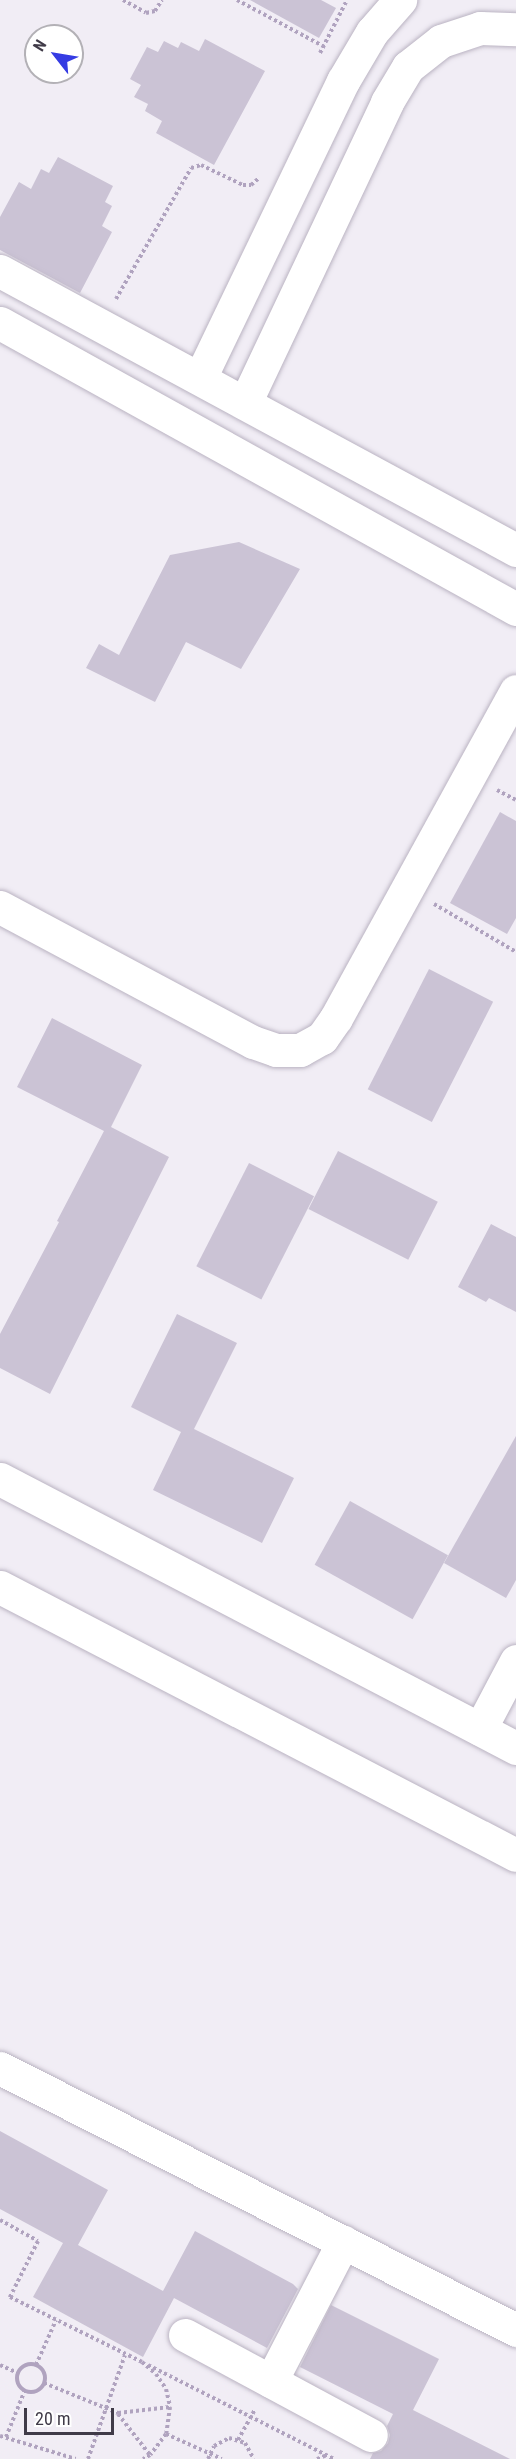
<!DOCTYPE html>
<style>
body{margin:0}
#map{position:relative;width:516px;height:2459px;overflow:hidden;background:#f1edf5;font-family:"Roboto Condensed",sans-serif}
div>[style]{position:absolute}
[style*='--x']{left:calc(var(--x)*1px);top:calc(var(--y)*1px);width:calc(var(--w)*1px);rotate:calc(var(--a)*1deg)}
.building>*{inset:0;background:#cbc3d5;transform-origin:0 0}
.path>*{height:4px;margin-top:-2px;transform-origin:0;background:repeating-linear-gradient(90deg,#b0a3bf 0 3px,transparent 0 6px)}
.path>.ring{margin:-2px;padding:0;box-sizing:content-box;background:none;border:4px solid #b0a3bf;border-radius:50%}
.roads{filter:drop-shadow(0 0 2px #bab3c2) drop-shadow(0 0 2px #bab3c2)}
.minor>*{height:33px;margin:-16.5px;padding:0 16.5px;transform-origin:16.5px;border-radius:16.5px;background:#fff}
span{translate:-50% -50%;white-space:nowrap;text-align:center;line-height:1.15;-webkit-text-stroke:6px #fff;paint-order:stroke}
.north{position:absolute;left:24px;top:24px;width:60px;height:60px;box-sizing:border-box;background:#fff;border:2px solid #b3b1b6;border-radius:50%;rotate:301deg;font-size:16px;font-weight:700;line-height:24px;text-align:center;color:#403b48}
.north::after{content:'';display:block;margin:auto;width:21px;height:27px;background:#353ce3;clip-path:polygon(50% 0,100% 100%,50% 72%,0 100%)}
.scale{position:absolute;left:24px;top:2408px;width:90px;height:27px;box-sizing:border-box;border:3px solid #403b48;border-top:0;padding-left:8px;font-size:18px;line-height:21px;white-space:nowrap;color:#403b48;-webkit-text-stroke:4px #fff;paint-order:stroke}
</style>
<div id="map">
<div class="building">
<div style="clip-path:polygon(250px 0,321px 0,336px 8px,319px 38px)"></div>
<div style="clip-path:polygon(205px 39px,265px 71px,214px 165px,156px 133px,162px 121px,145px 111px,148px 104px,134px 97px,141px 85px,130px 79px,147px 47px,158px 52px,164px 41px,178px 48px,181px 42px,199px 51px)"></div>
<div style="clip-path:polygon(58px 157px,113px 186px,105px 202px,112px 206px,102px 226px,112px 232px,80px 293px,0 250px,0 217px,19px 182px,31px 189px,41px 169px,49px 173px)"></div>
<div style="clip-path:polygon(239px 542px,300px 569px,241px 669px,186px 642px,155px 702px,86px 668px,99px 644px,119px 655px,170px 555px)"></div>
<div style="clip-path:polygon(500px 812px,516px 821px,516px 918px,507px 934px,450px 903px)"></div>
<div style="left:429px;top:969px;width:72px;height:135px;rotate:27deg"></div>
<div style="clip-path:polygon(52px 1018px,142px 1065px,111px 1127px,169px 1157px,50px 1394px,0 1368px,0 1334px,59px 1222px,57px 1221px,104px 1131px,17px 1087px)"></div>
<div style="left:338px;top:1151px;width:112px;height:65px;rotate:27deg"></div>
<div style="left:249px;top:1163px;width:73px;height:116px;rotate:27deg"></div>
<div style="clip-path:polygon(491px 1224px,516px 1237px,516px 1312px,489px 1298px,486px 1302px,458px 1287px)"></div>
<div style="clip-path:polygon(177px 1314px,237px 1343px,194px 1429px,294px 1478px,262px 1543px,153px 1490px,181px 1432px,131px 1407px)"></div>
<div style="clip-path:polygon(516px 1436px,516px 1580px,506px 1598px,444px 1563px)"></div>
<div style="left:350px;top:1501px;width:112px;height:73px;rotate:29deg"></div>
<div style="clip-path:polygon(0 2131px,108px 2190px,78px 2245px,163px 2291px,195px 2231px,293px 2284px,298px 2289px,267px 2348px,174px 2298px,143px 2357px,33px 2297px,63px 2243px,0 2209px)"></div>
<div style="clip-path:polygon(331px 2305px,439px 2359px,413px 2410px,510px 2459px,370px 2459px,373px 2453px,381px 2451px,388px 2443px,390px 2435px,387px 2426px,393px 2414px,300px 2367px)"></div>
</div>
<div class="path">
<div style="--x:123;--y:0;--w:26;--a:29"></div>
<div style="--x:146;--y:13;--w:9;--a:-13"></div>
<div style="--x:155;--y:11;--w:13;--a:-58"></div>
<div style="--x:237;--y:0;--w:98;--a:28.1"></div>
<div style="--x:320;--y:53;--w:59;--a:-63"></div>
<div style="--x:116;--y:299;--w:151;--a:-60.2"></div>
<div style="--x:191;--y:168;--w:10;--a:-17"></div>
<div style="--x:201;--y:165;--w:47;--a:25.5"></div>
<div style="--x:243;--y:185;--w:8;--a:0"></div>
<div style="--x:251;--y:185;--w:11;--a:-41"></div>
<div style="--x:497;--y:790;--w:21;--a:28"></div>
<div style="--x:434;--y:904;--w:95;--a:30.3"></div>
<div style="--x:0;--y:2220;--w:43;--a:28.9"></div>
<div style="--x:38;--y:2241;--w:63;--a:116.6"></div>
<div style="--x:10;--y:2297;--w:147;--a:26.2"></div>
<div style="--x:142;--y:2362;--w:18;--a:41"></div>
<div style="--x:156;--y:2374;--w:18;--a:56"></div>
<div style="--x:166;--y:2389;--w:18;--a:77"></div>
<div style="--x:170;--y:2407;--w:27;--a:98"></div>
<div style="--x:166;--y:2434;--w:26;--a:127"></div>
<div style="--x:150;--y:2455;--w:8;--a:150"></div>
<div class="ring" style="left:17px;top:2364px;width:24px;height:24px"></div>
<div style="--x:0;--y:2365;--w:20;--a:24"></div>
<div style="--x:36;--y:2365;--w:49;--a:-66"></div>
<div style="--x:148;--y:2365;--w:208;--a:26.8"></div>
<div style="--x:44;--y:2383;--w:80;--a:22.1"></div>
<div style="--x:118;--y:2413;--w:52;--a:-6.6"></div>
<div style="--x:118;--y:2414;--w:52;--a:52"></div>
<div style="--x:166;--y:2434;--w:61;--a:24.1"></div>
<div style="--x:0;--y:2436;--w:79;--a:16.8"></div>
<div style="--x:6;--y:2437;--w:51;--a:-68"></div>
<div style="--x:238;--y:2440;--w:35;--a:-61"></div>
<div style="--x:88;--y:2459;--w:110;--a:-70.4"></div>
<div style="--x:208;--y:2459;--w:14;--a:-65"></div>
<div style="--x:214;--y:2446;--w:17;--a:-28"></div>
<div style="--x:229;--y:2438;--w:17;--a:17"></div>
<div style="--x:245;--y:2443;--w:18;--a:61"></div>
<div style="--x:317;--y:2459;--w:11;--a:-22"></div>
</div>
<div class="roads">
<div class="minor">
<div style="--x:0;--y:271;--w:587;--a:28.4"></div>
<div style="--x:0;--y:323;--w:590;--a:29"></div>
<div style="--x:200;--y:378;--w:330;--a:-64.3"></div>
<div style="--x:343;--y:81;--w:57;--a:-59.4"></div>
<div style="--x:372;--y:32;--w:43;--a:-48.8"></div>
<div style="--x:245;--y:403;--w:333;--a:-64.7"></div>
<div style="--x:387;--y:102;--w:41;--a:-59"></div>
<div style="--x:408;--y:67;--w:42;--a:-38.2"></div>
<div style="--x:441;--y:41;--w:41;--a:-18.4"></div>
<div style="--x:480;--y:28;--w:36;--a:2"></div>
<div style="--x:0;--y:907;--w:287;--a:28.1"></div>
<div style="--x:253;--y:1042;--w:24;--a:19"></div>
<div style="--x:276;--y:1050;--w:24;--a:0"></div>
<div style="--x:300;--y:1050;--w:25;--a:-29"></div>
<div style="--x:322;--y:1038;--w:24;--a:-55"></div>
<div style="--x:336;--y:1018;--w:373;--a:-61.2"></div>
<div style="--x:0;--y:1479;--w:582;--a:27.53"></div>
<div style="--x:0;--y:1587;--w:581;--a:27.45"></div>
<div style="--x:480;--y:1729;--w:77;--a:-62.1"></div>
<div style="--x:0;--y:2068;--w:579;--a:26.92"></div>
<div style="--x:185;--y:2335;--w:211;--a:28.3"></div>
<div style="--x:271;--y:2381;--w:157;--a:-62.6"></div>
</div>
</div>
<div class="north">N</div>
<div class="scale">20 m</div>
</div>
